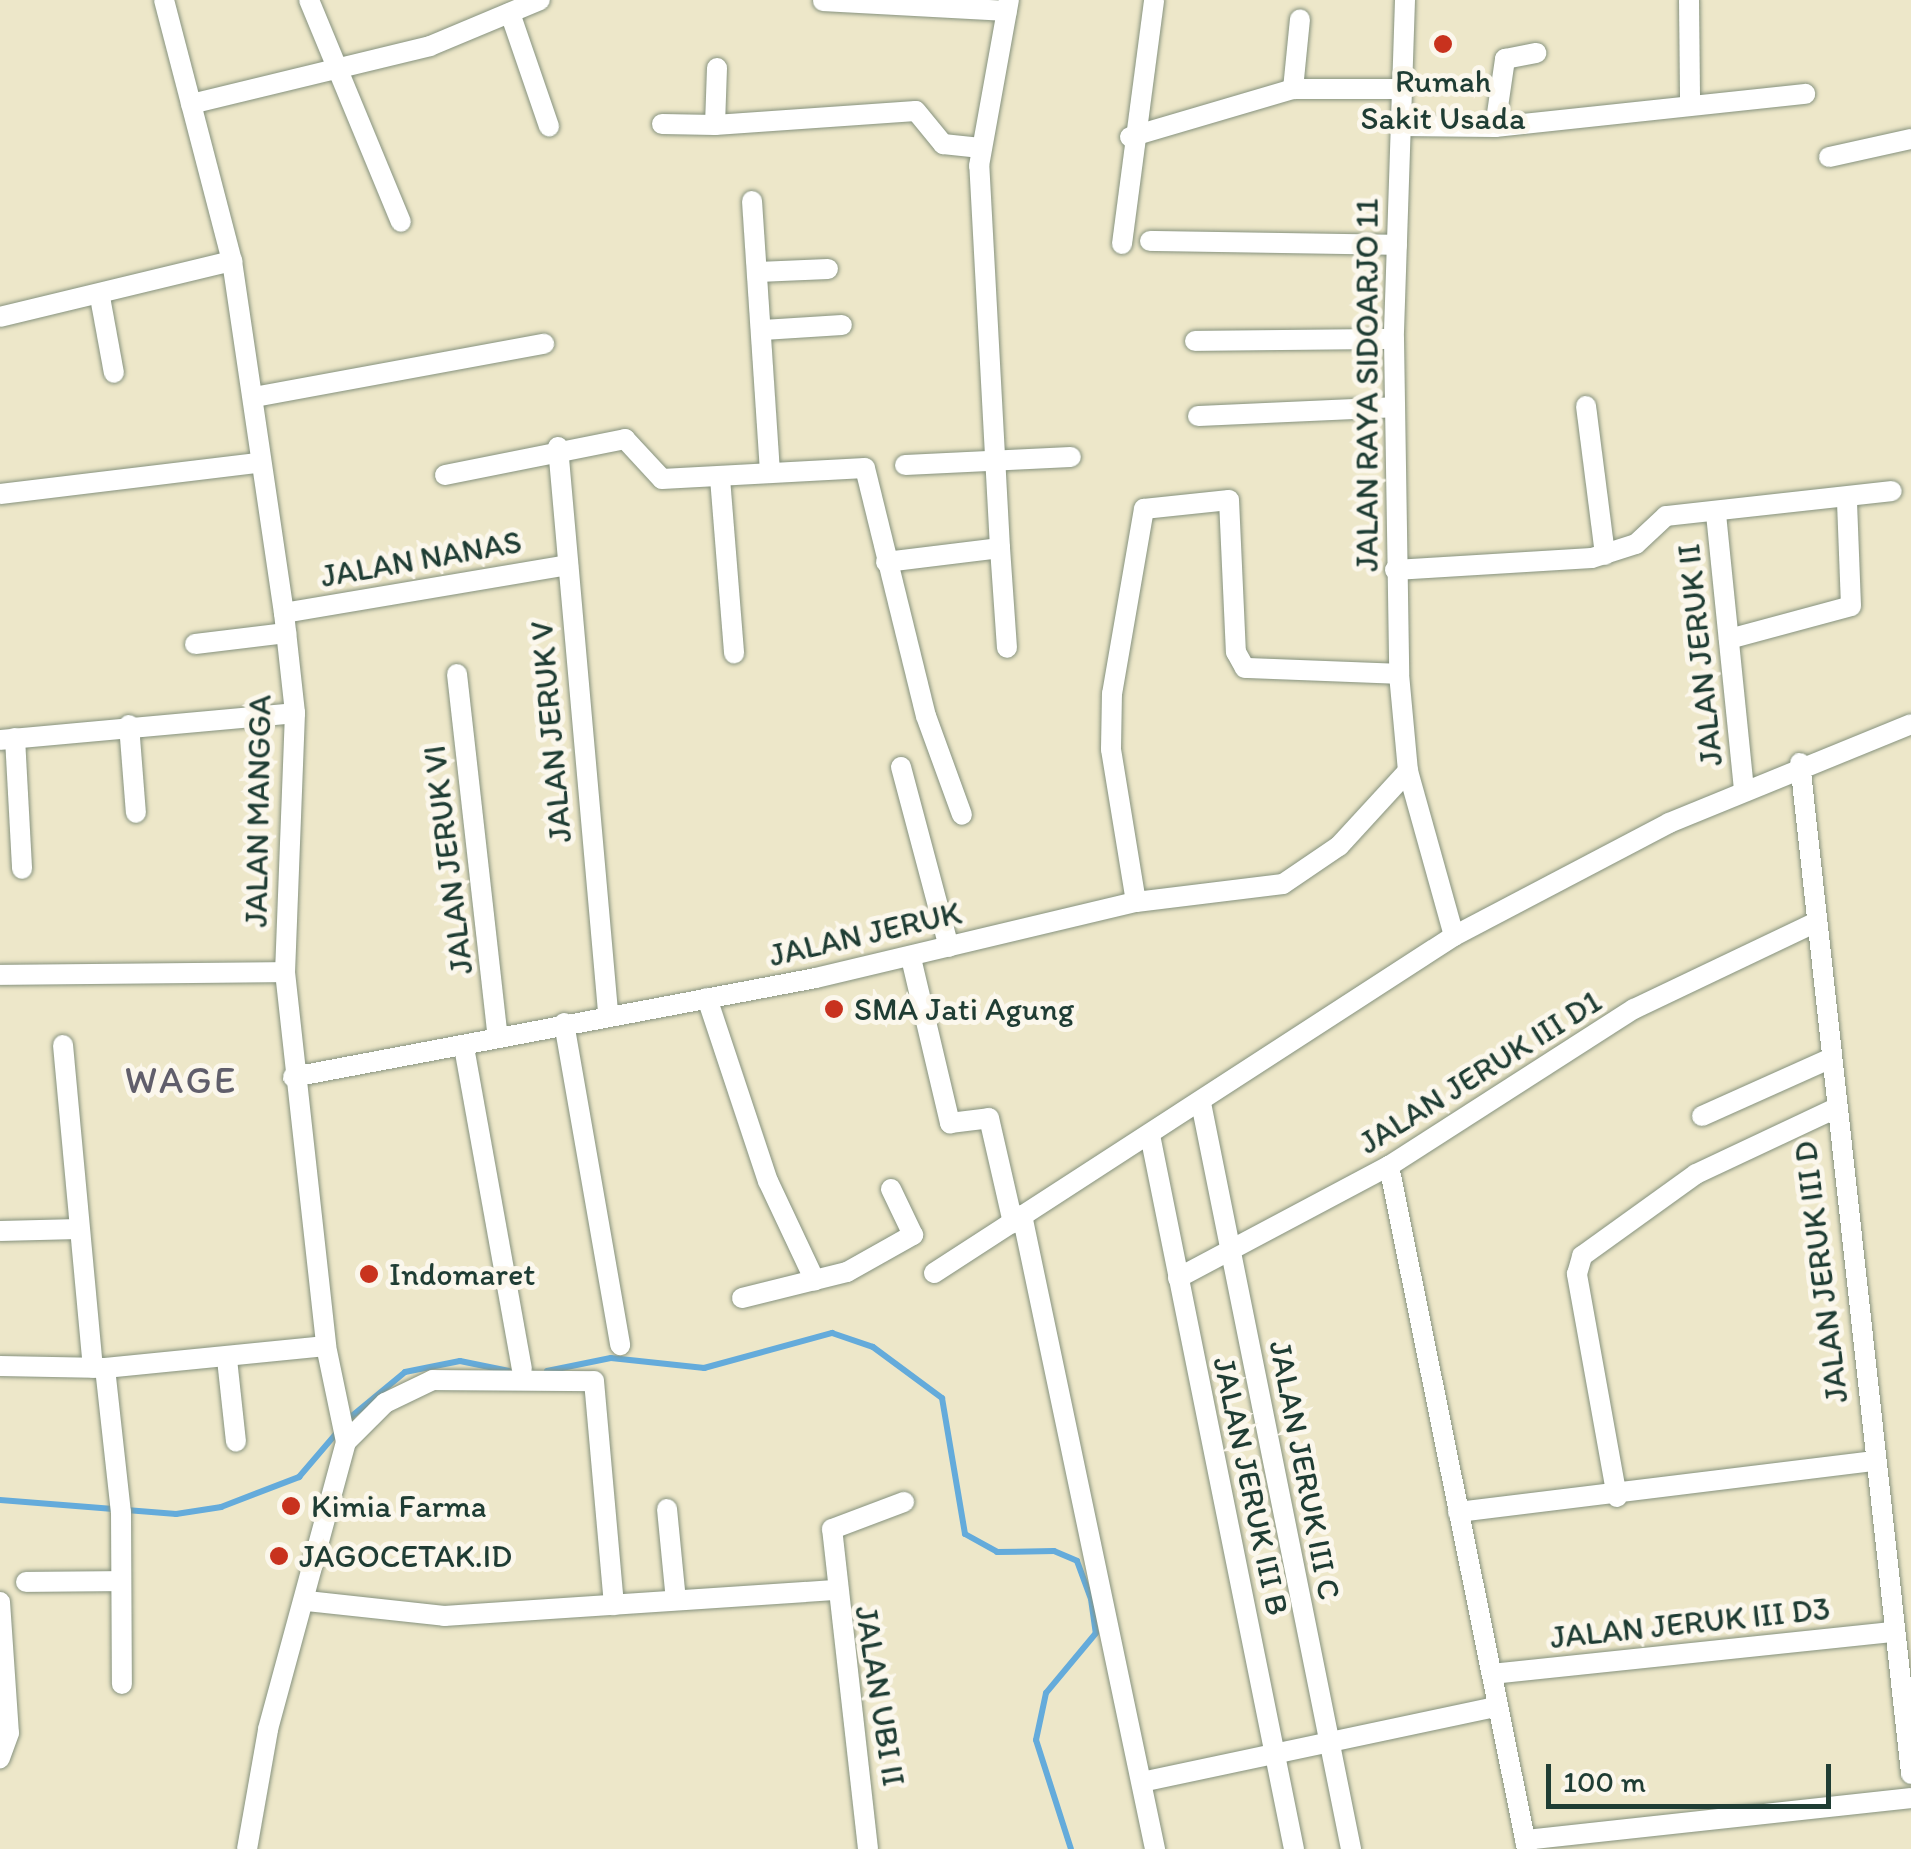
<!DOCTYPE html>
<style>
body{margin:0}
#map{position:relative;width:1911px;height:1849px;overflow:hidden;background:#ede7c9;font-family:Itim,sans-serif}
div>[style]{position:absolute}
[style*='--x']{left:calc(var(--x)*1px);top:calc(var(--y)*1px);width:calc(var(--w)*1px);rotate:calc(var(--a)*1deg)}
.stream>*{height:6px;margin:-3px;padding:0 3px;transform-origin:3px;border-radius:3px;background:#64abdb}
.roads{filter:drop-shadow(0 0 2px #86927e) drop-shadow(0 0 2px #86927e)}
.minor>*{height:20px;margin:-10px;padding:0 10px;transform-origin:10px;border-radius:10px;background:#fff}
.dots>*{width:28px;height:28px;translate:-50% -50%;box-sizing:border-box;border:5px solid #fbf7ec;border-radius:50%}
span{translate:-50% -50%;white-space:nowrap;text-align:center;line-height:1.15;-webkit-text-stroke:10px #fbf7ec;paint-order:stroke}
.poi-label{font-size:32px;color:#1f3d34}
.left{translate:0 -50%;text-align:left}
.street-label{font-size:32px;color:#1f3d34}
.quarter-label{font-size:38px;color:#605e6b;letter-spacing:2.5px}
.scale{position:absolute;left:1546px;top:1764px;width:285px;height:45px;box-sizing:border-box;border:5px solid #1f3d34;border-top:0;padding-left:12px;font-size:30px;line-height:35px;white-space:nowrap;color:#1f3d34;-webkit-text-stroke:8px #fbf7ec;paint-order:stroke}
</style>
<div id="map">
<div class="stream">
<div style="--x:547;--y:1371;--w:65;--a:-11.5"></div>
<div style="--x:611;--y:1358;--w:94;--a:6.1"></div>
<div style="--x:704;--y:1368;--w:133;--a:-15.3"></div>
<div style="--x:832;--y:1333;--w:43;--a:18.9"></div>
<div style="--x:873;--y:1347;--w:86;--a:36.5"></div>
<div style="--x:942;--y:1398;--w:138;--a:80.4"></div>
<div style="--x:965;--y:1534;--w:37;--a:29"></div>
<div style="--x:997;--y:1552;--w:57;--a:-1"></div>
<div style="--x:1054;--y:1551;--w:25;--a:23"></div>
<div style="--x:1077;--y:1561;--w:40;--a:69.8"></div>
<div style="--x:1091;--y:1599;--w:34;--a:82"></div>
<div style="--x:1096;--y:1633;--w:78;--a:129.8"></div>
<div style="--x:1046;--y:1693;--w:48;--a:102"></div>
<div style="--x:1036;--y:1740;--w:114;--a:72.2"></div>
<div style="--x:347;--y:1420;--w:75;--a:-39.6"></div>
<div style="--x:405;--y:1372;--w:56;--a:-11.3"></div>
<div style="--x:460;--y:1361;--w:50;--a:11.5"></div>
<div style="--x:0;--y:1500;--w:177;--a:4.5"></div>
<div style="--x:176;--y:1514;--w:46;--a:-8.8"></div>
<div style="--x:221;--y:1507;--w:84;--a:-21"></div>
<div style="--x:299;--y:1477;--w:63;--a:-49.5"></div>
</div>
<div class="roads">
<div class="minor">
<div style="--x:164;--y:0;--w:270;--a:75.4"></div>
<div style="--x:232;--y:261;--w:356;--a:81.6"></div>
<div style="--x:284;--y:613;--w:101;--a:83.7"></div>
<div style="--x:295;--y:713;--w:259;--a:92.2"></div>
<div style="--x:285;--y:972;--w:376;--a:83.7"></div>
<div style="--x:326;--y:1346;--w:98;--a:78.2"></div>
<div style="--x:346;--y:1442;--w:298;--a:105.2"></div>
<div style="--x:268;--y:1730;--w:121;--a:100"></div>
<div style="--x:309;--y:0;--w:240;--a:67.5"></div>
<div style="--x:1405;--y:0;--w:339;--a:91.9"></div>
<div style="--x:1394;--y:339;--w:335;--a:89.1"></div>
<div style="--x:1399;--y:674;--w:97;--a:84.7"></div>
<div style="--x:1408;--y:771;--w:171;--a:74.4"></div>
<div style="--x:1689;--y:0;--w:104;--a:89.4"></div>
<div style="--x:823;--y:1;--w:184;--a:3.1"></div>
<div style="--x:510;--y:13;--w:120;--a:71"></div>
<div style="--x:717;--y:68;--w:57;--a:92"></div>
<div style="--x:715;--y:125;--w:201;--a:-4"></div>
<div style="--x:916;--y:111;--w:43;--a:50.7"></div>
<div style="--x:943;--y:144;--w:38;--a:6"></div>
<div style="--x:1293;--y:89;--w:70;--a:-84.3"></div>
<div style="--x:191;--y:104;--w:246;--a:-13.6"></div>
<div style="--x:430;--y:46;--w:119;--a:-22.7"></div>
<div style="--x:662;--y:124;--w:53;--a:1.1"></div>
<div style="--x:1400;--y:126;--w:95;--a:0.6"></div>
<div style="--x:1495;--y:127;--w:312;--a:-6.1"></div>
<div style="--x:1495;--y:127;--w:69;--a:-81.6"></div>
<div style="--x:1505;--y:59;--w:32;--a:-11"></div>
<div style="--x:1130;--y:137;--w:170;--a:-16.4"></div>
<div style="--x:1293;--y:89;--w:108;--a:0"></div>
<div style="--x:1829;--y:157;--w:84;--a:-12.4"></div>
<div style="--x:752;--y:201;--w:271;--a:86.2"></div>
<div style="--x:1150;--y:241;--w:247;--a:0.9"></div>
<div style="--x:1122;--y:244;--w:246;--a:-82.5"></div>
<div style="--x:758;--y:272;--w:70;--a:-2.5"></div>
<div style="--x:100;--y:297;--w:77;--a:79.6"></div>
<div style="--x:0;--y:317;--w:239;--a:-13.6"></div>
<div style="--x:763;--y:330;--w:79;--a:-3.6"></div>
<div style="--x:1195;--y:341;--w:199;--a:-0.6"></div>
<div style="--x:254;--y:397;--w:295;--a:-10.4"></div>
<div style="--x:1586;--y:406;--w:150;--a:82.7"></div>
<div style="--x:1198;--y:416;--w:196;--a:-2.6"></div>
<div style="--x:558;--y:447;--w:567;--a:84.94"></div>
<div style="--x:905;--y:465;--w:166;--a:-2.8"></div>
<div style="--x:445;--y:475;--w:184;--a:-11.3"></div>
<div style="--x:625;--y:439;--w:54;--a:47.2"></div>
<div style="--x:662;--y:479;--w:203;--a:-3.1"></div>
<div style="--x:865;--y:468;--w:255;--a:76.2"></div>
<div style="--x:926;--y:716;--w:105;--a:70"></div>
<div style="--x:720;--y:478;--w:176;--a:85.4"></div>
<div style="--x:0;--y:494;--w:260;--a:-6.9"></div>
<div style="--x:1716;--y:514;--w:277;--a:84.2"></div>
<div style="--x:1000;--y:548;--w:100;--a:86"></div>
<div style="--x:886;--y:562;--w:115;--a:-7"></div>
<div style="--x:1000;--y:548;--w:383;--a:-93.1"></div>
<div style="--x:979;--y:166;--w:169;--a:-79.8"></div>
<div style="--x:1395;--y:570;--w:197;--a:-3.5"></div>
<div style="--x:1592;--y:558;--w:46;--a:-17.7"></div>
<div style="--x:1636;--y:544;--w:41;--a:-43"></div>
<div style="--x:1666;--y:516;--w:227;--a:-6.3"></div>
<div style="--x:284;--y:613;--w:288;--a:-9.6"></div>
<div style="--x:1729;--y:639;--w:126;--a:-15.1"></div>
<div style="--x:1851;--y:606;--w:105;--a:-92.2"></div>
<div style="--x:195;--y:644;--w:92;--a:-6.9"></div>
<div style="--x:457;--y:674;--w:366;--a:83.6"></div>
<div style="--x:129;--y:725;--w:88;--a:85.5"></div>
<div style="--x:15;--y:738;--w:131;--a:86.9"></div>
<div style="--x:0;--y:740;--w:296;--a:-5.2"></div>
<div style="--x:1800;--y:763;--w:1017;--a:83.73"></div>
<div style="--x:901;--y:767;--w:186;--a:75.1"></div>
<div style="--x:1136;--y:902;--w:155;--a:-99.3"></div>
<div style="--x:1111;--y:749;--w:55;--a:-89"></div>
<div style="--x:1112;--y:694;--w:188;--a:-80.2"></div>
<div style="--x:1144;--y:509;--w:85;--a:-6"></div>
<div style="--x:1229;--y:500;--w:152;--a:87.4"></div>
<div style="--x:1236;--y:652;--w:18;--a:61"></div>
<div style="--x:1245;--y:668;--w:154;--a:2.2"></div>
<div style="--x:911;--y:958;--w:170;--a:76.7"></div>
<div style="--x:950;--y:1123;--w:39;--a:-7"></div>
<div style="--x:989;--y:1118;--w:108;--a:77.1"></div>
<div style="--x:0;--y:975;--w:285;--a:-0.6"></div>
<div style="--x:707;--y:998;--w:193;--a:71.6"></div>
<div style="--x:768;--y:1181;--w:110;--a:64.8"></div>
<div style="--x:564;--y:1023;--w:327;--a:80.1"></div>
<div style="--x:63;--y:1045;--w:324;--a:84.7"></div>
<div style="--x:464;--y:1047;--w:327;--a:79.8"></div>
<div style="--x:293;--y:1077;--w:532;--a:-10.72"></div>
<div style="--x:816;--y:978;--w:329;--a:-13.4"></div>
<div style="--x:1136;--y:902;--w:148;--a:-7"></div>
<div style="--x:1283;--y:884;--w:68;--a:-34.2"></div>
<div style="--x:1339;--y:846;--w:102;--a:-47.4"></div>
<div style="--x:1201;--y:1103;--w:761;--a:78.63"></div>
<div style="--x:1702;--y:1116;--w:137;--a:-24.1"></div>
<div style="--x:1150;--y:1135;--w:728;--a:78.6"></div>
<div style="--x:1389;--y:1166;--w:697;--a:78.58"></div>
<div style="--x:1022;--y:1215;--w:648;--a:78.15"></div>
<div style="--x:0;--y:1231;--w:79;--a:-1.5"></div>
<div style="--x:934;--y:1273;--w:620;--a:-32.95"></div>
<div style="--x:1454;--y:936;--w:243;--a:-27.7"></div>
<div style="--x:1669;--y:823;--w:261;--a:-22.2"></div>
<div style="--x:1178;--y:1278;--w:239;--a:-28"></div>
<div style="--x:1389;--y:1166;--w:291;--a:-32.7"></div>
<div style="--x:1634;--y:1009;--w:202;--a:-25.5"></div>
<div style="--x:742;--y:1298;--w:108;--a:-13.9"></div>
<div style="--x:847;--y:1272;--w:76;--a:-29.3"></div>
<div style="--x:913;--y:1235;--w:51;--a:-115.6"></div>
<div style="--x:227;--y:1359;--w:83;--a:83.8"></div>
<div style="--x:0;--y:1366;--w:105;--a:1.1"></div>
<div style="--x:105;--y:1368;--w:222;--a:-5.7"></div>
<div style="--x:105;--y:1368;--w:145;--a:83.7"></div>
<div style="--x:121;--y:1512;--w:172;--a:89.7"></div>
<div style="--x:346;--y:1442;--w:55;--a:-45"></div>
<div style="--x:385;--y:1403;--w:53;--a:-25.6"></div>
<div style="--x:433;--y:1380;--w:161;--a:0.4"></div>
<div style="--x:594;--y:1381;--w:225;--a:84.9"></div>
<div style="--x:1617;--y:1497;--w:227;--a:-100.2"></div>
<div style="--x:1577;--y:1274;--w:19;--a:-74"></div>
<div style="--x:1582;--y:1256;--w:140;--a:-35.7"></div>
<div style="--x:1696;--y:1174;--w:150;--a:-25.2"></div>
<div style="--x:667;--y:1509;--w:91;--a:84.4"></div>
<div style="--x:1458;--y:1512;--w:418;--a:-7"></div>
<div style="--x:26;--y:1582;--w:95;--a:-0.6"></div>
<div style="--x:307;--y:1601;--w:138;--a:6.2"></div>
<div style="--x:444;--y:1616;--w:391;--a:-3.8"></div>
<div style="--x:0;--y:1602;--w:131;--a:86.1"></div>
<div style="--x:9;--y:1733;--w:27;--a:110"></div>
<div style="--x:1492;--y:1674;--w:404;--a:-6"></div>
<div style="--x:1142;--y:1782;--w:362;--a:-12"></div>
<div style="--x:1525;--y:1840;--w:388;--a:-6.2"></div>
<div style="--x:868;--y:1849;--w:322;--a:-96.4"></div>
<div style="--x:832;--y:1529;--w:77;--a:-20.6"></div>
</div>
</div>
<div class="dots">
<div style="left:1443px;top:44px;background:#c8321e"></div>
<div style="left:834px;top:1009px;background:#c8321e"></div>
<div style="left:369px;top:1274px;background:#c8321e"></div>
<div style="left:291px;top:1506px;background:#c8321e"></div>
<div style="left:279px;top:1556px;background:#c8321e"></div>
</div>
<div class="poi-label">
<span style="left:1443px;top:100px">Rumah<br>Sakit Usada</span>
<span class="left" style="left:854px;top:1009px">SMA Jati Agung</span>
<span class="left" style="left:389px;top:1274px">Indomaret</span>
<span class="left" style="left:311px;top:1506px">Kimia Farma</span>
<span class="left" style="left:299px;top:1556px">JAGOCETAK.ID</span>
</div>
<div class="street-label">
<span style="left:1367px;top:385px;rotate:-90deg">JALAN RAYA SIDOARJO 11</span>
<span style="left:421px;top:559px;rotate:-10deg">JALAN NANAS</span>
<span style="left:1700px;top:655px;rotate:-96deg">JALAN JERUK II</span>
<span style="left:551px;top:732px;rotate:-95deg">JALAN JERUK V</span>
<span style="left:258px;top:811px;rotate:-89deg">JALAN MANGGA</span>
<span style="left:448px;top:860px;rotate:-97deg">JALAN JERUK VI</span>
<span style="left:865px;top:934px;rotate:-13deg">JALAN JERUK</span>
<span style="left:1480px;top:1072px;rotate:-32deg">JALAN JERUK III D1</span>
<span style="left:1821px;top:1272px;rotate:-97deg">JALAN JERUK III D</span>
<span style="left:1305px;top:1470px;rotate:79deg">JALAN JERUK III C</span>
<span style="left:1251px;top:1486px;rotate:78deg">JALAN JERUK III B</span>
<span style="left:1690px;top:1623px;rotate:-6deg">JALAN JERUK III D3</span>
<span style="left:880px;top:1696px;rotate:81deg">JALAN UBI II</span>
</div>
<div class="quarter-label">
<span style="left:181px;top:1081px">WAGE</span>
</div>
<div class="scale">100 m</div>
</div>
